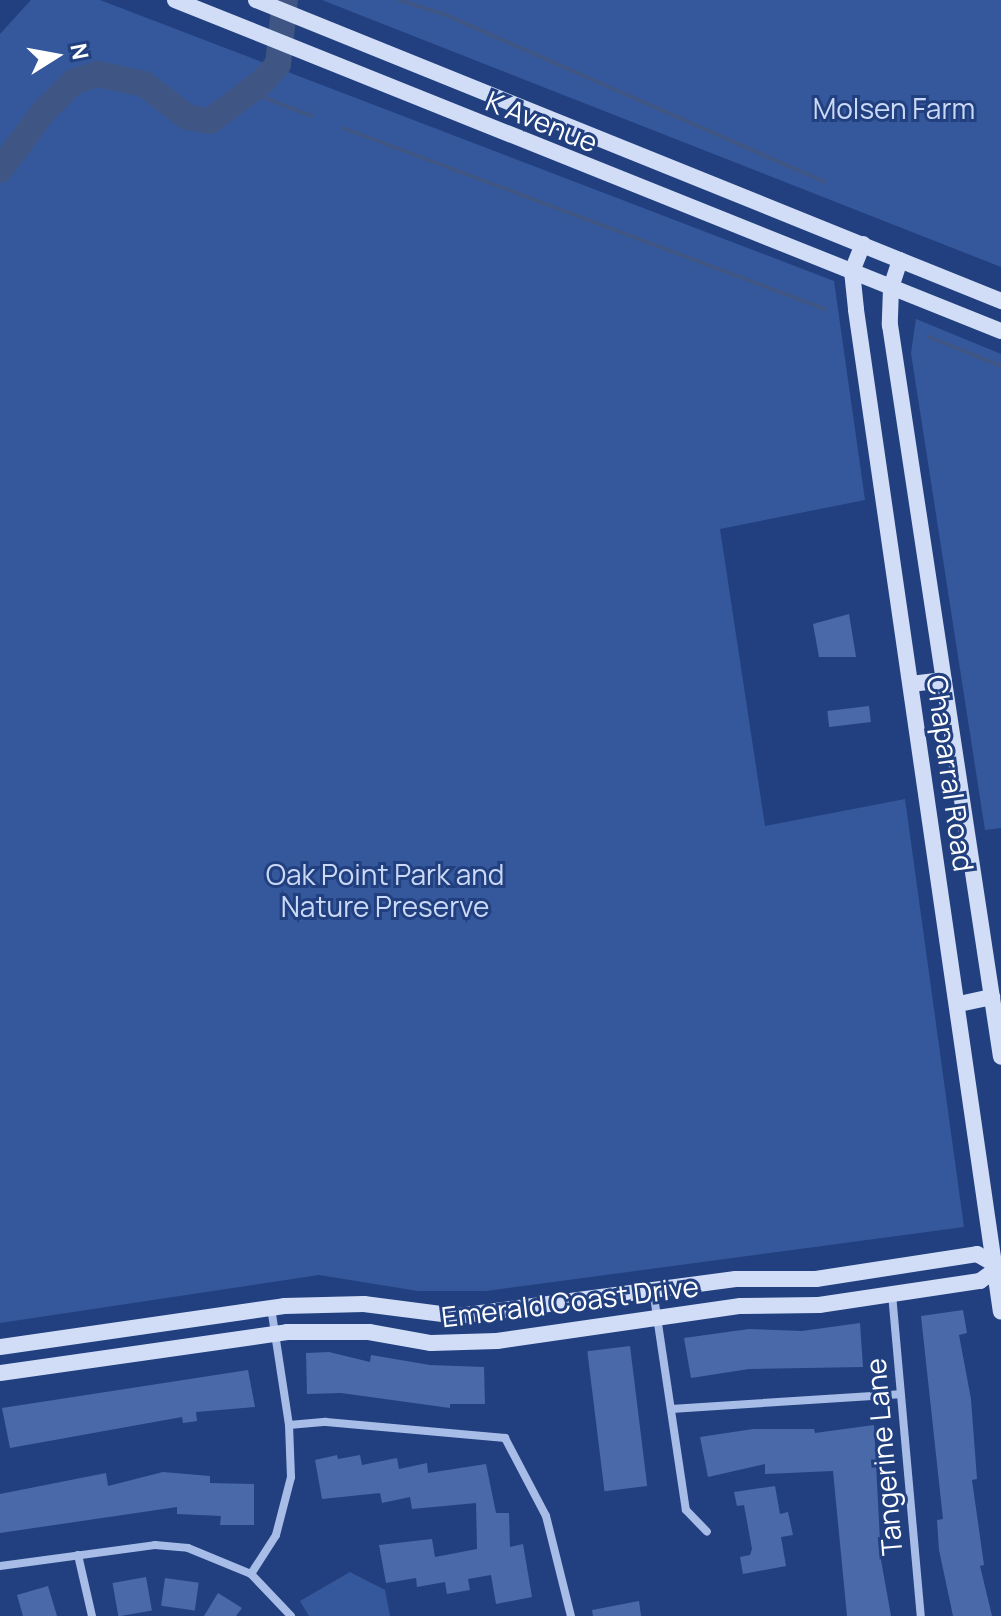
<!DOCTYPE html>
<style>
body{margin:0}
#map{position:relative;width:1001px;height:1616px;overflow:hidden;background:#22407f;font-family:Manrope,sans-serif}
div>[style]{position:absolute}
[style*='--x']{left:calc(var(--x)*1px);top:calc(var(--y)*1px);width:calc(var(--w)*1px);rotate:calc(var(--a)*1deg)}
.green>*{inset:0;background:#35589d}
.stream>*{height:4px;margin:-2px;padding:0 2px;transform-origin:2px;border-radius:2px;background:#3f5684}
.river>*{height:26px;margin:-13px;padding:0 13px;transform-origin:13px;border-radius:13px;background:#3f5684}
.building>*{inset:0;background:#4a69a9;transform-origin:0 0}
.street>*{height:8px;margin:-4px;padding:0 4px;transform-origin:4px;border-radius:4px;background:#a7bde7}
.secondary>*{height:16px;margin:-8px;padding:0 8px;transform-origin:8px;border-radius:8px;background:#d1ddf6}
span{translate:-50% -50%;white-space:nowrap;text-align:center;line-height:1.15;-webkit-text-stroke:6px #22407f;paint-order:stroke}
.park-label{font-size:28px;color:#cad9f6}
.street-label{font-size:28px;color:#fff}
.north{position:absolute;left:16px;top:16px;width:80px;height:80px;-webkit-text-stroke:6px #22407f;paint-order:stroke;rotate:79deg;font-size:22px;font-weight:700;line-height:32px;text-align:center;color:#fff}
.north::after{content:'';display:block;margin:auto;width:28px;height:36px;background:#fff;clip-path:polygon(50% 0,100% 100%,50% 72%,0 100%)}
</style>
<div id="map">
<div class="green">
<div style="clip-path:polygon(31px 0,100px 0,834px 281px,865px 500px,720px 529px,765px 826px,905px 799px,964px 1227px,486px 1291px,418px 1291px,319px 1275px,0 1323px,0 34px)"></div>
<div style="clip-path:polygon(322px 0,1001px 0,1001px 267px)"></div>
<div style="clip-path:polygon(916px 319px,1001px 354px,1001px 828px,985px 830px,911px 353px)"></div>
<div style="clip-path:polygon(350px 1572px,385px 1590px,390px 1616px,309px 1616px,300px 1601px)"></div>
</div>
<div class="stream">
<div style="--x:399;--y:0;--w:49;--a:17.7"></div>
<div style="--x:446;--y:15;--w:413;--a:23.8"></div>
<div style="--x:249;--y:92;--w:67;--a:20.9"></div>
<div style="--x:343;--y:128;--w:515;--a:20.58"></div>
<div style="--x:929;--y:337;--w:78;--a:21.9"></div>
</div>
<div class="river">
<div style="--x:0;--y:170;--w:72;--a:-53.4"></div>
<div style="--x:43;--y:112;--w:42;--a:-45"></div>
<div style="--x:73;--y:82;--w:26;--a:-18"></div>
<div style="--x:98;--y:74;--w:47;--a:12.3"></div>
<div style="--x:144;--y:84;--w:54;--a:37.5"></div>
<div style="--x:187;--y:117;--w:23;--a:10"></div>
<div style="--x:210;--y:121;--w:65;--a:-36.9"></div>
<div style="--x:262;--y:82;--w:24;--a:-48"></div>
<div style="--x:278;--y:64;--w:64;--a:-83.8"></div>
</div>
<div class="building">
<div style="clip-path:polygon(849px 614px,856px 657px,819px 657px,813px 624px)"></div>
<div style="left:869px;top:706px;width:16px;height:42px;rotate:83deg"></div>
<div style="clip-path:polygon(963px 1310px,967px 1333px,959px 1335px,971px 1399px,977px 1479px,972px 1480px,984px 1565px,980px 1566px,992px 1616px,953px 1616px,939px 1550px,937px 1520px,943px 1519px,921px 1316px)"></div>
<div style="clip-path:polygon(860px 1323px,863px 1367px,749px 1369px,691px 1378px,684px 1338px,749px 1329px,802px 1331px)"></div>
<div style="left:630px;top:1346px;width:141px;height:43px;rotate:83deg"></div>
<div style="clip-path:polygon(329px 1352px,370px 1362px,371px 1355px,430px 1365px,484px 1367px,485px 1404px,450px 1404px,450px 1408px,341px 1393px,307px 1394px,306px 1353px)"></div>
<div style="clip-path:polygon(248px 1370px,255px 1407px,196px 1412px,197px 1421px,183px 1423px,182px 1417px,10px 1448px,2px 1408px)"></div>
<div style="clip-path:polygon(874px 1425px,881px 1560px,891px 1616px,847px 1616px,833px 1471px,765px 1474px,765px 1464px,708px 1477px,700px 1437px,753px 1429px,814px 1429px,815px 1433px)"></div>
<div style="clip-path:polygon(337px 1455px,338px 1459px,360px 1455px,362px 1465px,397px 1458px,399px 1469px,427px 1463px,428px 1473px,486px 1464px,496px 1513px,509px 1513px,510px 1547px,523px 1544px,532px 1597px,496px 1604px,491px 1575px,468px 1579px,470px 1590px,447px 1594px,445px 1582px,417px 1587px,416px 1578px,386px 1583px,379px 1545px,432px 1539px,435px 1557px,477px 1549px,476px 1503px,412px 1509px,410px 1497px,382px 1503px,380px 1493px,322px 1499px,315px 1460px)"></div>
<div style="clip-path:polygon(163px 1472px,210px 1476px,210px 1483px,254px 1484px,254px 1525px,220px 1525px,221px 1516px,177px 1514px,177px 1507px,0 1533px,0 1494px,106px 1473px,108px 1486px)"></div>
<div style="clip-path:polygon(775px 1486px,780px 1514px,788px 1512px,793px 1535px,781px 1537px,786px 1566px,743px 1574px,740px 1557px,750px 1555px,752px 1549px,744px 1505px,737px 1506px,734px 1492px)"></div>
<div style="left:146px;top:1577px;width:34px;height:34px;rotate:80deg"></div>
<div style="left:165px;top:1578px;width:34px;height:28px;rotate:8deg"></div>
<div style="clip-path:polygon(48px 1586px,57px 1616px,23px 1616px,17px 1595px)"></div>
<div style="clip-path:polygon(218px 1593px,242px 1608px,236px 1616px,204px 1616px)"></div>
<div style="clip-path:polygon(639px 1601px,641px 1616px,593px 1616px,592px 1610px)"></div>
</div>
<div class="street">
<div style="--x:653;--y:1290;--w:222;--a:81.5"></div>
<div style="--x:686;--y:1510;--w:30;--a:46"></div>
<div style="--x:892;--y:1294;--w:323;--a:84.9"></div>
<div style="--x:671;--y:1409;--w:229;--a:-3.7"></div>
<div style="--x:289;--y:1425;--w:37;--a:-5"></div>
<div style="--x:326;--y:1422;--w:180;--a:5.1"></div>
<div style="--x:505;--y:1438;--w:88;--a:62.3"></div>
<div style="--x:546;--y:1516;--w:103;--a:76"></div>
<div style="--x:78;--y:1555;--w:63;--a:77.1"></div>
<div style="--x:0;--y:1566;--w:156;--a:-7.7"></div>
<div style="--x:155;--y:1545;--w:33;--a:5"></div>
<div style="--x:188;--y:1548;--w:68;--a:22.4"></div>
<div style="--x:251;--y:1574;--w:58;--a:46.4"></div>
<div style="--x:251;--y:1574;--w:46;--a:-57.3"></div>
<div style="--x:276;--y:1535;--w:60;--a:-75.5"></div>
<div style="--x:291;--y:1477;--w:52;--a:-92.2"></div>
<div style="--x:289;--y:1425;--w:118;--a:-98.7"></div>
</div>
<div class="secondary">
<div style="--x:175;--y:0;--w:890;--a:21.84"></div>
<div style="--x:256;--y:0;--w:804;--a:22"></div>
<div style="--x:863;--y:244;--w:29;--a:112"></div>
<div style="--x:852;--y:271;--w:39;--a:84"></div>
<div style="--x:856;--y:310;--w:1012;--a:81.77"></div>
<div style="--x:900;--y:260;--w:29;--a:108"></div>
<div style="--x:891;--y:288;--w:37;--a:92"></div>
<div style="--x:890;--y:325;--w:740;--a:81.38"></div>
<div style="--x:911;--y:684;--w:33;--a:-7"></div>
<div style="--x:959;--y:1004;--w:34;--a:-12"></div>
<div style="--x:0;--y:1347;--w:287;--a:-8.2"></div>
<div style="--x:284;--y:1306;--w:80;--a:-1.4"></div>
<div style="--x:364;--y:1304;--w:95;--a:7.3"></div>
<div style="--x:458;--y:1316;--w:280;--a:-7.6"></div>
<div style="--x:736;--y:1279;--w:80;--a:0"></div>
<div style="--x:816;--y:1279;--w:163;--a:-8.8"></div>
<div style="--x:977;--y:1254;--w:24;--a:30"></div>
<div style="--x:0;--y:1373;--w:290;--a:-8.1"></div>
<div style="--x:287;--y:1332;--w:82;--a:0"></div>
<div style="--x:369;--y:1332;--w:63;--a:10.1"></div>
<div style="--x:431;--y:1343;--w:66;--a:-1.7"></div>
<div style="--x:497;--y:1341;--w:246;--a:-8.2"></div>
<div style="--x:741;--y:1306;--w:78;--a:-0.7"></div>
<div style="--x:819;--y:1305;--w:163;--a:-8.5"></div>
<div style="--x:980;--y:1281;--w:26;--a:-36"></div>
</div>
<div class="park-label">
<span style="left:894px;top:108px">Molsen Farm</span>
<span style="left:385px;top:890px">Oak Point Park and<br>Nature Preserve</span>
</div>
<div class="street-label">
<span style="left:542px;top:121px;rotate:22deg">K Avenue</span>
<span style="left:951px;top:773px;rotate:82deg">Chaparral Road</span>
<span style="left:570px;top:1301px;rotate:-7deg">Emerald Coast Drive</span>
<span style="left:883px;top:1457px;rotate:-95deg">Tangerine Lane</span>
</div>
<div class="north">N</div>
</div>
